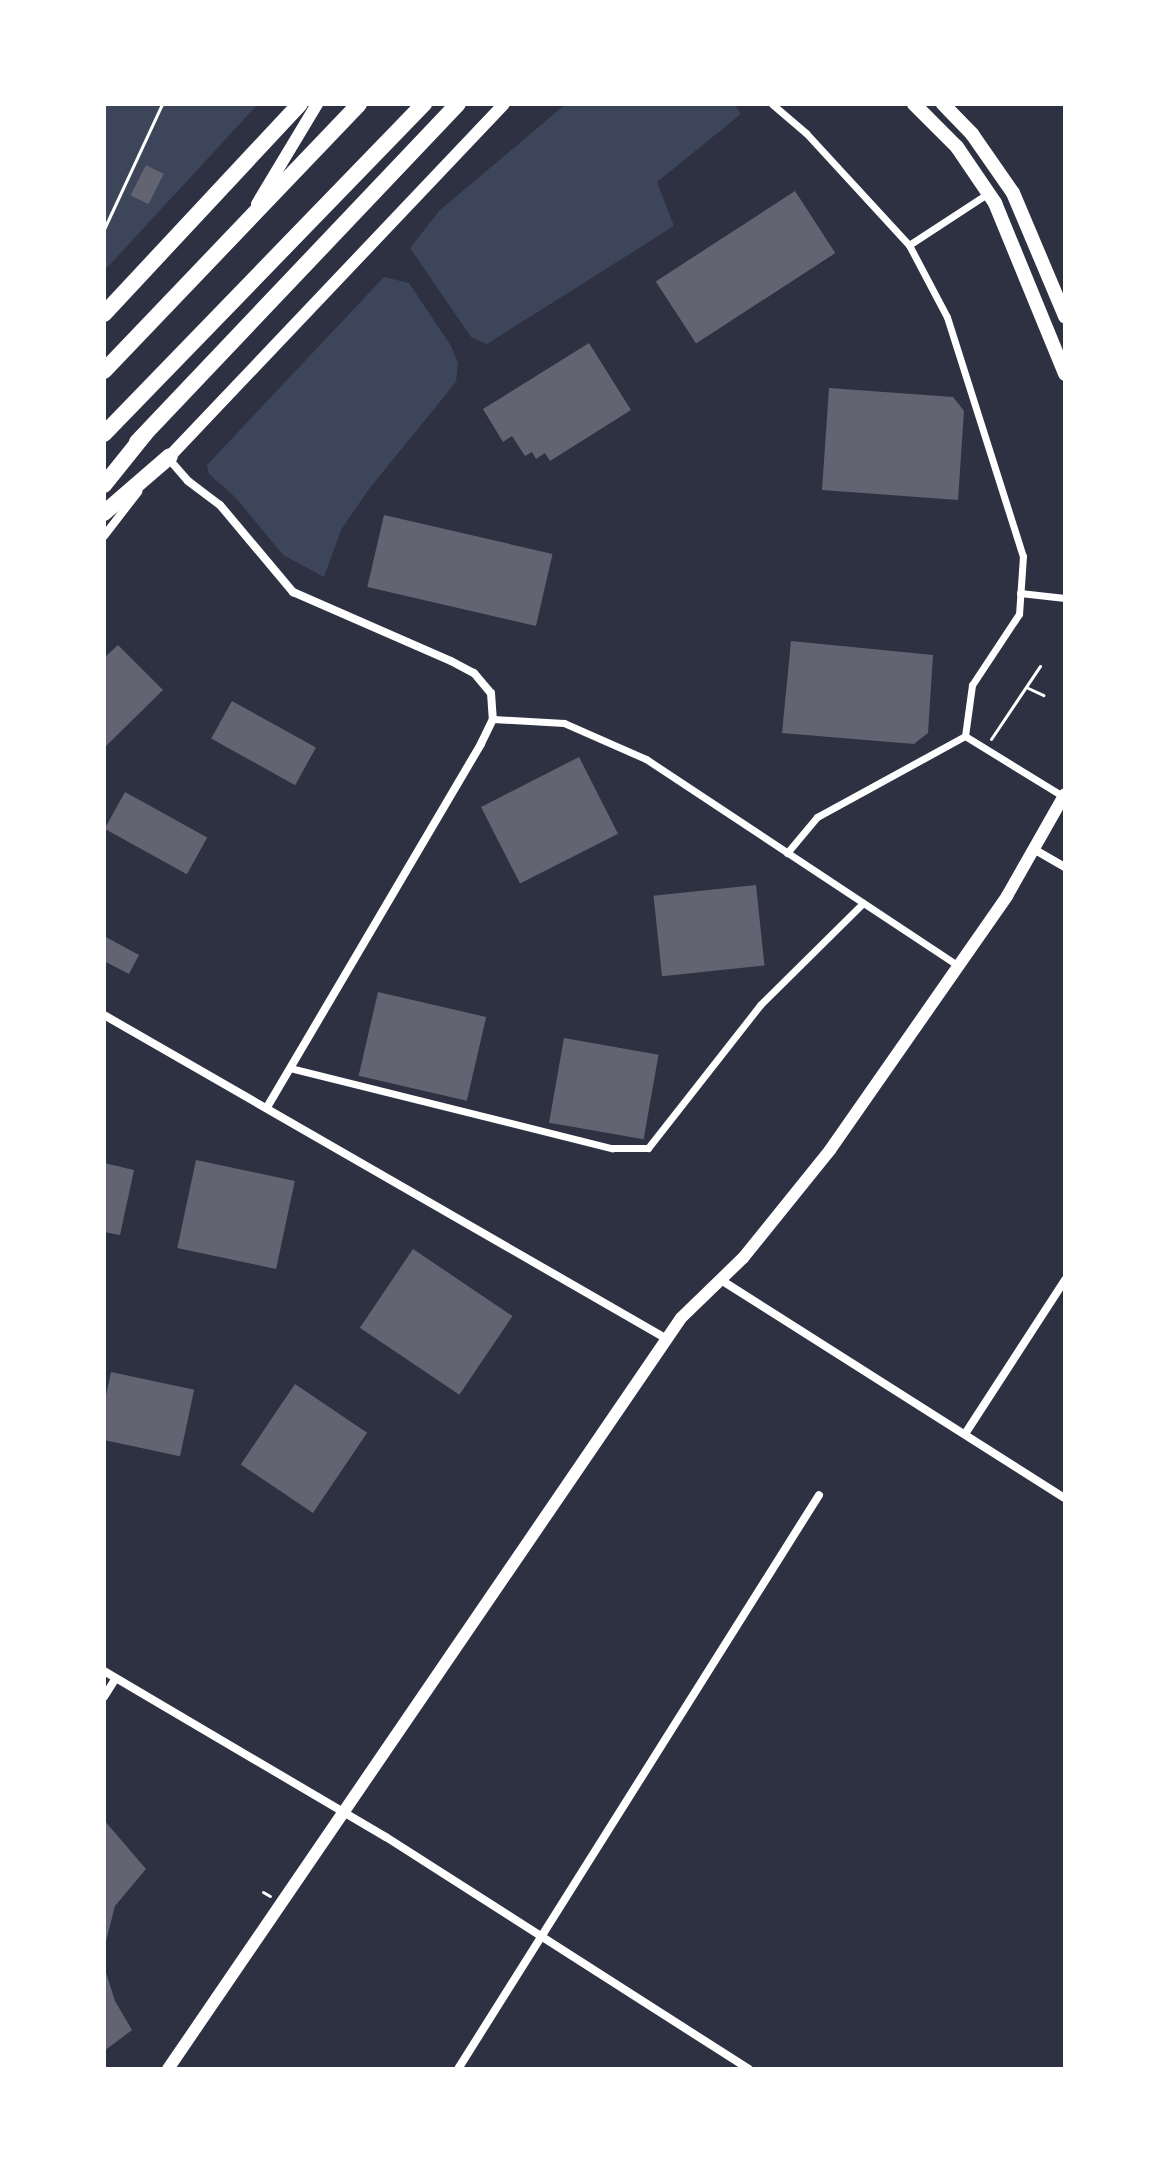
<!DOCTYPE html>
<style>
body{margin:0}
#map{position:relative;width:1169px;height:2173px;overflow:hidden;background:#2d3142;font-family:"Sofia Sans Condensed",sans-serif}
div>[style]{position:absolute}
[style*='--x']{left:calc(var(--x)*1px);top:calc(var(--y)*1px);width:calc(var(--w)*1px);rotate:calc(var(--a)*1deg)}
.green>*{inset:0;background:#3c4559}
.building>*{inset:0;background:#626471;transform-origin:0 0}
.path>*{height:3px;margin:-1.5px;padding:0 1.5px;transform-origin:1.5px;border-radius:1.5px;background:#fff}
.pedestrian>*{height:7px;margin:-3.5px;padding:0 3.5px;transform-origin:3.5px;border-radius:3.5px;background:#fff}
.minor>*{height:8px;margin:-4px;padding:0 4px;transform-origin:4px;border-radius:4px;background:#fff}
.tertiary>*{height:12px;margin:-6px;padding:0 6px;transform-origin:6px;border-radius:6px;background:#fff}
.secondary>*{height:14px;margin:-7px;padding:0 7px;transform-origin:7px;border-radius:7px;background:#fff}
.primary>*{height:16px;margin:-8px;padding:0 8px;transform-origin:8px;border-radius:8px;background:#fff}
.trunk>*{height:16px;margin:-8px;padding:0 8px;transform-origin:8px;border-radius:8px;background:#fff}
span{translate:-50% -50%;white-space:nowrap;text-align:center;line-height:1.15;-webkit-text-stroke:6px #fff;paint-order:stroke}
.frame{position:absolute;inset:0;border:106px solid #fff;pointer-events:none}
</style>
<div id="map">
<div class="green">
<div style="clip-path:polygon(104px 104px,258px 104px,104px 271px)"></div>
<div style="clip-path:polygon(566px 104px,734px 104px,741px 114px,657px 182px,674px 226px,487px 344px,471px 337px,410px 248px,440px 210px)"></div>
<div style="clip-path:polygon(384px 277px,409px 283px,451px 346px,458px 363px,456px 382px,369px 489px,341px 530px,324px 577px,283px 555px,236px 498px,209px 474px,207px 465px)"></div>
</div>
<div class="building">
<div style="left:146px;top:165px;width:20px;height:34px;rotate:27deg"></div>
<div style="left:795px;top:191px;width:74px;height:166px;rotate:57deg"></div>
<div style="clip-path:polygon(589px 343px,631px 410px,550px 461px,545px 453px,536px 459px,532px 452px,525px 456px,512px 436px,503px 442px,483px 409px)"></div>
<div style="clip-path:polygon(829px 388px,953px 397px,964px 411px,958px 500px,822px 490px)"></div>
<div style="left:384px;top:515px;width:173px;height:74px;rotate:13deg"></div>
<div style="clip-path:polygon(791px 641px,933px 655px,928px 733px,914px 744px,782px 733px)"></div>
<div style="clip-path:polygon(118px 645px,163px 690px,104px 748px,104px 658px)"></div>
<div style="left:232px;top:701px;width:96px;height:43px;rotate:29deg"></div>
<div style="left:579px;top:757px;width:86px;height:110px;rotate:63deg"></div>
<div style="left:125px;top:792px;width:94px;height:42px;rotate:29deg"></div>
<div style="left:756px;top:885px;width:81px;height:103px;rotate:84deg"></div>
<div style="clip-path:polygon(104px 936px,139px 955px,129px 974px,104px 961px)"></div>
<div style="left:378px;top:992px;width:111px;height:86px;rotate:13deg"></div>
<div style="left:564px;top:1038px;width:96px;height:86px;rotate:10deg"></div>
<div style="left:196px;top:1160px;width:101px;height:90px;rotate:12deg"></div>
<div style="clip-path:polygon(104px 1163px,134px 1170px,120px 1235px,104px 1232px)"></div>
<div style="left:413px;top:1249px;width:120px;height:95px;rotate:34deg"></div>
<div style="left:111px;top:1372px;width:85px;height:68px;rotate:12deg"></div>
<div style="left:295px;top:1384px;width:87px;height:97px;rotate:34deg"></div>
<div style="clip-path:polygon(104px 1820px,146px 1869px,115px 1906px,106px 1941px)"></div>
<div style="clip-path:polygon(104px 1966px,115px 2001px,132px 2030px,104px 2051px)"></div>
</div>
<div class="path">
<div style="--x:104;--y:229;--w:138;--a:-65.1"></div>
<div style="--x:1028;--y:688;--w:17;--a:25"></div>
<div style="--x:991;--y:739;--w:88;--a:-56.1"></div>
<div style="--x:263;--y:1892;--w:8;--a:30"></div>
</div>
<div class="pedestrian">
<div style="--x:772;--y:104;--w:45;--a:40.5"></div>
<div style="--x:806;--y:133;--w:152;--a:47.4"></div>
<div style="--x:909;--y:245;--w:81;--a:62.2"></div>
<div style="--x:947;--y:317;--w:251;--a:72.4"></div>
<div style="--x:1023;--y:556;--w:58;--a:93.9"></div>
<div style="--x:1019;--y:614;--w:85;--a:123.5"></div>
<div style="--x:972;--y:685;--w:51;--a:97.8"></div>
<div style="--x:965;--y:736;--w:169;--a:151.3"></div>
<div style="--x:817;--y:817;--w:47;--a:129.8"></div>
<div style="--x:909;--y:245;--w:93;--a:-33.2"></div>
<div style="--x:1020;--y:593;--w:45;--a:6.3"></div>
<div style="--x:493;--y:719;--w:71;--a:3.2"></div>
<div style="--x:564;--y:723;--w:90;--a:23.7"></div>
<div style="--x:646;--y:759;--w:372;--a:33.5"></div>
<div style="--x:965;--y:736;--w:116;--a:31.6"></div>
<div style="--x:290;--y:1068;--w:332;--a:14"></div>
<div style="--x:612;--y:1148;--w:36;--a:0"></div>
<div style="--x:648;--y:1148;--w:182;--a:-51.9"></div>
<div style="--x:760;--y:1005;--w:145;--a:-44.7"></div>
</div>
<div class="minor">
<div style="--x:168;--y:458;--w:30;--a:49"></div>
<div style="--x:188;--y:481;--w:40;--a:37"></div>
<div style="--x:220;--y:505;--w:114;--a:50"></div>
<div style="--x:293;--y:592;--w:172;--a:23.6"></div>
<div style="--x:451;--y:661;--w:26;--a:28"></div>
<div style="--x:474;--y:673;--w:26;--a:50"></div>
<div style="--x:491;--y:693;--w:26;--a:86"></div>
<div style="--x:493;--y:719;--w:28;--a:116"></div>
<div style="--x:481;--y:744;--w:421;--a:120.5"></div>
<div style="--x:104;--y:536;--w:56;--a:-52.3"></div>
<div style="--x:1037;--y:851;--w:32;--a:30"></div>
<div style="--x:104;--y:1015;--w:650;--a:29.92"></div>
<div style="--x:721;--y:1280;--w:407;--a:32.4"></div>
<div style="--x:965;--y:1434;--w:184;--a:-57"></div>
<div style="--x:104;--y:1671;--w:327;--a:30.5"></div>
<div style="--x:386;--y:1837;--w:431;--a:32.6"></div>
<div style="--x:104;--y:1697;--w:22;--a:-58"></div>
<div style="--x:458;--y:2069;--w:678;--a:-57.83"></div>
</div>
<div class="tertiary">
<div style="--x:257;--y:204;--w:117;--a:-59"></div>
<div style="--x:170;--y:456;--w:485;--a:-46.5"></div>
<div style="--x:168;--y:2069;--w:909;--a:-55.66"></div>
<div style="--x:681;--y:1318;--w:86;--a:-44.1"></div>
<div style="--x:743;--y:1258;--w:139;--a:-51.1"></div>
<div style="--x:830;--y:1150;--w:310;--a:-55.1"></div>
<div style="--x:1007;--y:896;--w:117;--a:-60.4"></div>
</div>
<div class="secondary">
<div style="--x:914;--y:104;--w:61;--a:45"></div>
<div style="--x:957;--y:147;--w:68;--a:55.8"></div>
<div style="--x:995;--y:203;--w:185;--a:67.7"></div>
<div style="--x:943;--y:104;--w:42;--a:46"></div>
<div style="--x:972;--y:134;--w:72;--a:55.2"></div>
<div style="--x:1013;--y:193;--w:134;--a:67.1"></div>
</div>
<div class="primary">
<div style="--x:137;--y:442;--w:466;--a:-46.5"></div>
<div style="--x:104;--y:513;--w:87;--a:-40.8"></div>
</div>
<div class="trunk">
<div style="--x:104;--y:314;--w:287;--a:-47"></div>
<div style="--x:104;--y:371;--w:369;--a:-46.3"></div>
<div style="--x:104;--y:434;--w:460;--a:-45.9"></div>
<div style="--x:104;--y:485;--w:65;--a:-51.2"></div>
</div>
<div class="frame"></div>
</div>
